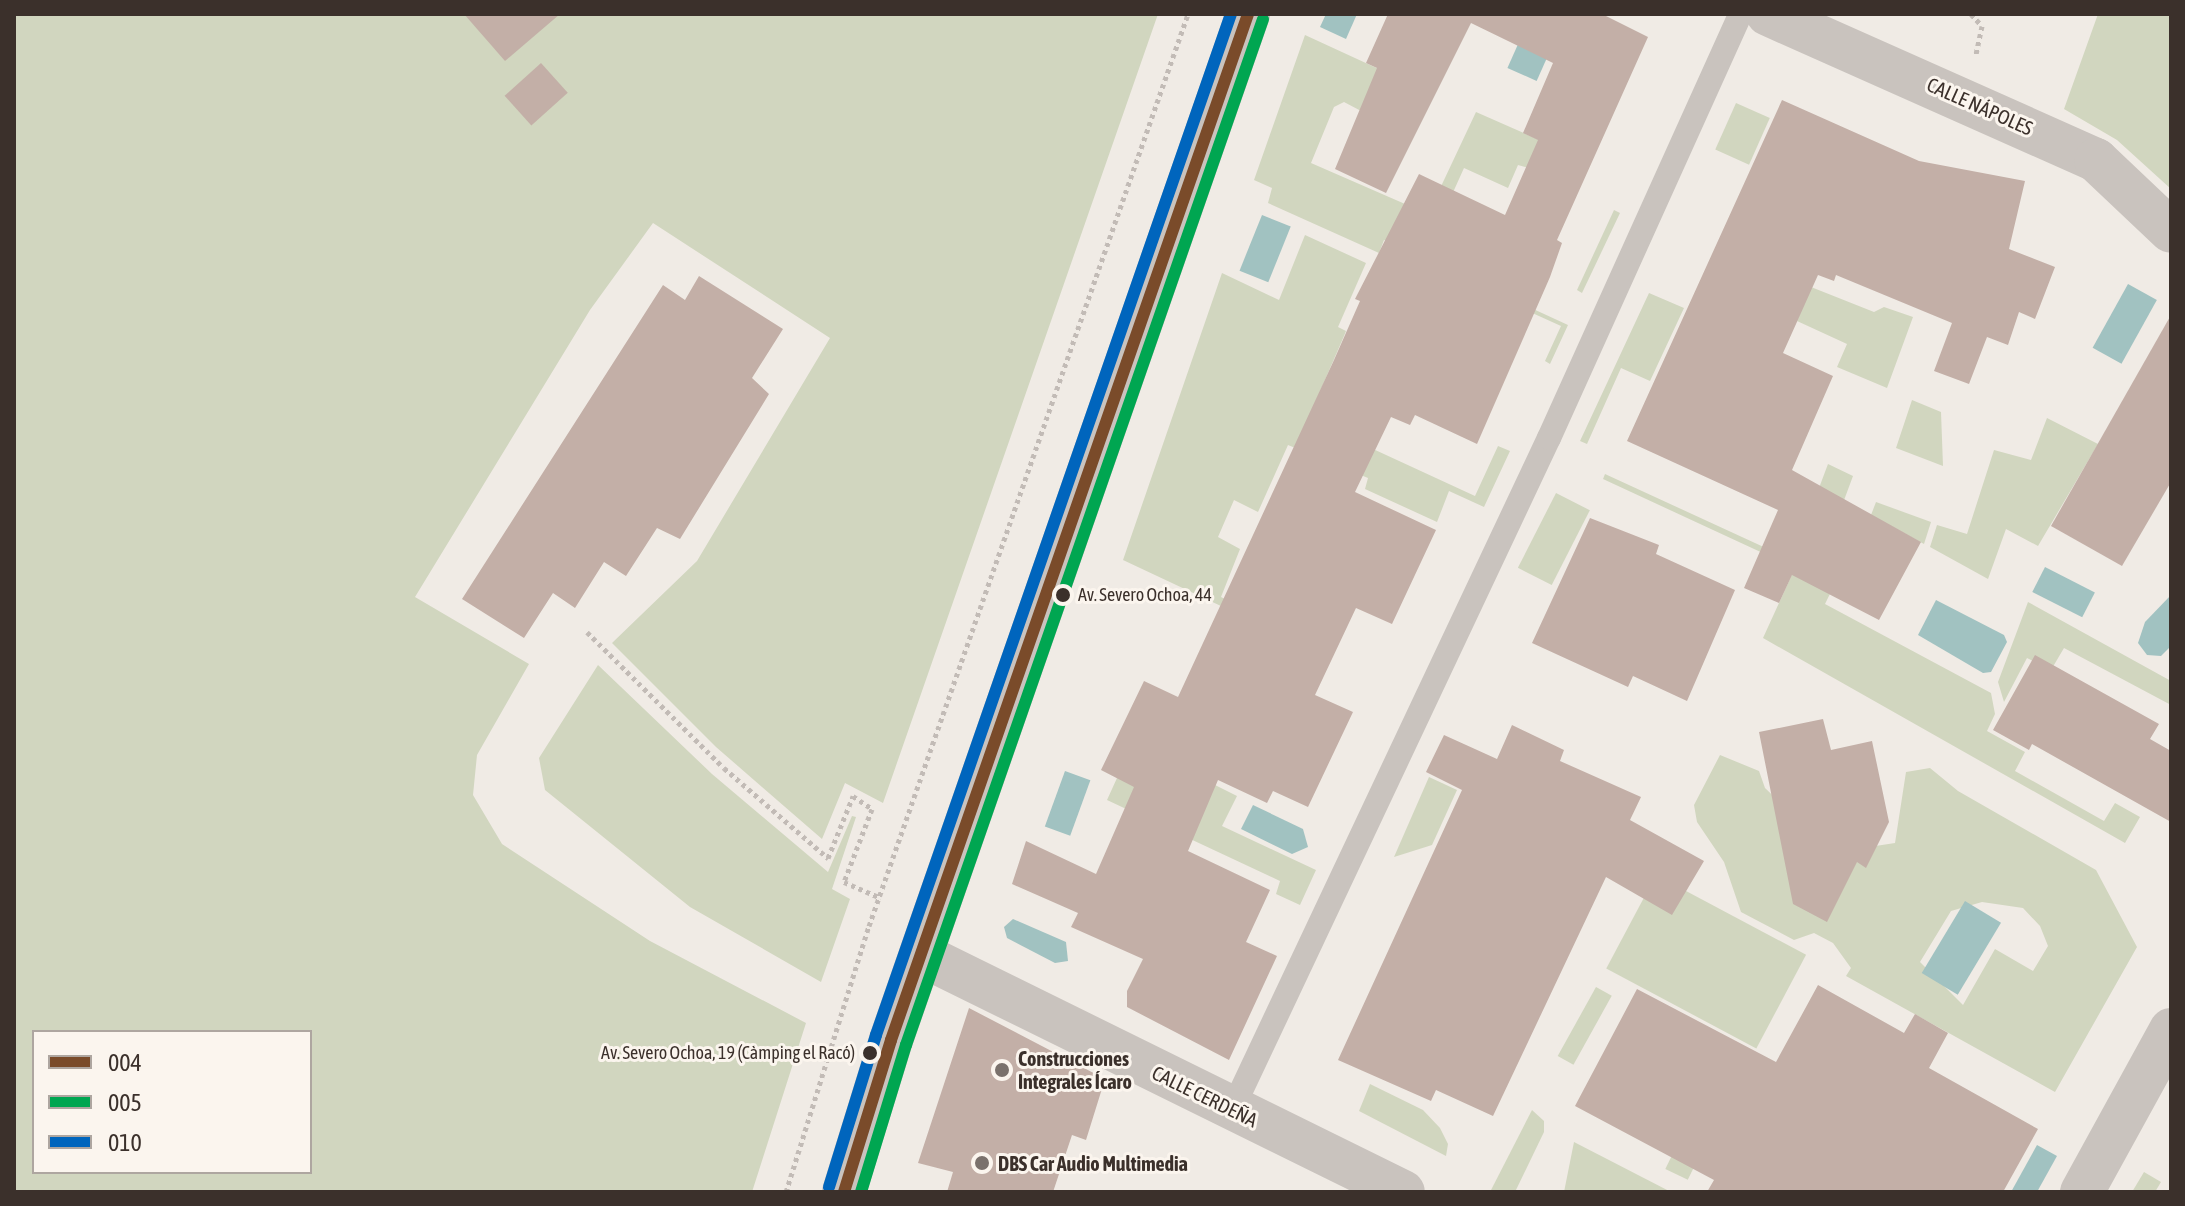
<!DOCTYPE html>
<meta charset="utf-8">
<style>
body{margin:0}
#map{position:relative;width:2185px;height:1206px;overflow:hidden;background:#f0ebe5;font-family:"Asap Condensed",sans-serif}
div>[style]{position:absolute}
[style*='--x']{left:calc(var(--x)*1px);top:calc(var(--y)*1px);width:calc(var(--w)*1px);rotate:calc(var(--a)*1deg)}
.green>*{inset:0;background:#d1d6bf;transform-origin:0 0}
.water>*{inset:0;background:#a1c2c1;transform-origin:0 0}
.building>*{inset:0;background:#c3afa7;transform-origin:0 0}
.path>*{height:5px;margin-top:-2.5px;transform-origin:0;background:repeating-linear-gradient(90deg,#c2bbb6 0 4px,transparent 0 8px)}
.service>*{height:24px;margin:-12px;padding:0 12px;transform-origin:12px;border-radius:12px;background:#c9c3be}
.minor>*{height:44px;margin:-22px;padding:0 22px;transform-origin:22px;border-radius:22px;background:#c9c3be}
.tertiary>*{height:44px;margin:-22px;padding:0 22px;transform-origin:22px;border-radius:22px;background:#c9c3be}
.bus-1>*{height:12px;margin:-6px;padding:0 6px;transform-origin:6px;border-radius:6px;background:#7a4b2a}
.bus-2>*{height:12px;margin:-6px;padding:0 6px;transform-origin:6px;border-radius:6px;background:#00a651}
.bus-3>*{height:12px;margin:-6px;padding:0 6px;transform-origin:6px;border-radius:6px;background:#0065bd}
.dots>*{width:22px;height:22px;translate:-50% -50%;box-sizing:border-box;border:4px solid #fbf5ee;border-radius:50%}
span{translate:-50% -50%;white-space:nowrap;text-align:center;line-height:1.15;-webkit-text-stroke:6px #fbf5ee;paint-order:stroke}
.bus-label{font-size:18px;color:#3b302b}
.left{translate:0 -50%;text-align:left}
.right{translate:-100% -50%;text-align:right}
.street-label{font-size:20px;color:#3b302b}
.poi-label{font-size:20px;color:#3b302b;font-weight:700}
.frame{position:absolute;inset:0;border:16px solid #3b302b;pointer-events:none}
.legend{position:absolute;left:32px;top:1030px;width:280px;height:144px;box-sizing:border-box;background:#fbf5ee;border:2px solid #aea6a0;margin:0;padding:10px 14px;list-style:none;font-size:24px;color:#3b302b}
.legend li{display:flex;align-items:center;gap:16px;height:40px}
.legend b{width:40px;border:2px solid #aea6a0}
</style>
<div id="map">
<div class="green">
<div style="clip-path:polygon(evenodd,14px 14px,1158px 14px,883px 803px,845px 783px,822px 839px,716px 747px,612px 643px,697px 561px,830px 338px,653px 223px,590px 310px,415px 597px,529px 664px,477px 755px,473px 795px,502px 844px,650px 941px,806px 1023px,752px 1192px,14px 1192px,14px 14px,34px 1032px,310px 1032px,310px 1172px,34px 1172px,34px 1032px)"></div>
<div style="clip-path:polygon(2098px 14px,2171px 14px,2171px 189px,2117px 140px,2064px 109px)"></div>
<div style="clip-path:polygon(1305px 35px,1394px 76px,1363px 112px,1344px 102px,1334px 107px,1311px 163px,1428px 214px,1476px 112px,1544px 142px,1533px 169px,1518px 165px,1508px 188px,1464px 168px,1441px 219px,1466px 278px,1568px 325px,1550px 364px,1545px 361px,1561px 326px,1408px 257px,1410px 252px,1384px 240px,1379px 253px,1268px 203px,1272px 188px,1254px 180px)"></div>
<div style="left:1736px;top:103px;width:37px;height:51px;rotate:24deg"></div>
<div style="clip-path:polygon(1614px 210px,1620px 213px,1582px 293px,1577px 290px)"></div>
<div style="clip-path:polygon(1305px 235px,1366px 263px,1338px 327px,1346px 331px,1344px 336px,1308px 419px,1475px 496px,1498px 446px,1510px 451px,1484px 507px,1449px 491px,1437px 522px,1365px 489px,1368px 478px,1288px 445px,1258px 512px,1234px 500px,1218px 537px,1240px 549px,1221px 597px,1305px 639px,1302px 644px,1123px 560px,1222px 273px,1279px 300px)"></div>
<div style="clip-path:polygon(1811px 287px,1874px 312px,1884px 307px,1913px 317px,1887px 388px,1837px 367px,1847px 344px,1797px 321px)"></div>
<div style="clip-path:polygon(1649px 293px,1684px 308px,1650px 381px,1621px 368px,1587px 444px,1580px 441px)"></div>
<div style="clip-path:polygon(1912px 400px,1941px 412px,1943px 466px,1896px 448px)"></div>
<div style="clip-path:polygon(2047px 418px,2098px 444px,2038px 546px,2006px 529px,1988px 579px,1930px 547px,1937px 525px,1967px 534px,1994px 450px,2031px 460px)"></div>
<div style="clip-path:polygon(1828px 464px,1853px 476px,1830px 538px,1852px 549px,1825px 604px,1991px 693px,1995px 714px,1987px 731px,2025px 752px,2015px 771px,2104px 821px,2115px 803px,2140px 817px,2125px 843px,1763px 638px,1795px 568px,1603px 479px,1605px 474px,1792px 560px)"></div>
<div style="left:1556px;top:493px;width:38px;height:84px;rotate:27deg"></div>
<div style="clip-path:polygon(1876px 502px,1931px 522px,1924px 544px,1871px 515px)"></div>
<div style="clip-path:polygon(2028px 602px,2171px 681px,2171px 705px,2064px 648px,2051px 670px,2027px 658px,2004px 702px,1998px 682px)"></div>
<div style="clip-path:polygon(598px 665px,712px 774px,828px 872px,852px 816px,856px 817px,832px 889px,850px 899px,821px 982px,690px 907px,545px 790px,539px 758px)"></div>
<div style="clip-path:polygon(evenodd,1720px 755px,1759px 771px,1765px 788px,1791px 813px,1856px 849px,1895px 843px,1906px 772px,1930px 768px,1958px 791px,2096px 870px,2137px 947px,2055px 1092px,1846px 976px,1851px 968px,1833px 943px,1814px 933px,1794px 940px,1741px 912px,1724px 862px,1697px 822px,1694px 805px,1720px 755px,1982px 902px,2023px 908px,2040px 926px,2048px 946px,2033px 971px,1995px 949px,1963px 1005px,1920px 962px,1951px 911px,1982px 902px)"></div>
<div style="clip-path:polygon(1165px 760px,1237px 796px,1222px 826px,1316px 870px,1300px 905px,1276px 894px,1280px 881px,1107px 800px,1117px 778px)"></div>
<div style="clip-path:polygon(1429px 777px,1457px 790px,1432px 845px,1394px 857px)"></div>
<div style="left:1656px;top:875px;width:170px;height:106px;rotate:28deg"></div>
<div style="left:1596px;top:987px;width:18px;height:79px;rotate:29deg"></div>
<div style="clip-path:polygon(1370px 1084px,1423px 1110px,1440px 1128px,1448px 1144px,1446px 1156px,1359px 1111px)"></div>
<div style="left:1696px;top:1106px;width:25px;height:70px;rotate:26deg"></div>
<div style="clip-path:polygon(1532px 1110px,1544px 1121px,1544px 1132px,1515px 1192px,1490px 1192px)"></div>
<div style="clip-path:polygon(1574px 1142px,1671px 1192px,1564px 1192px)"></div>
<div style="clip-path:polygon(2144px 1172px,2161px 1182px,2155px 1192px,2132px 1192px)"></div>
</div>
<div class="water">
<div style="clip-path:polygon(1326px 14px,1357px 14px,1346px 39px,1320px 27px)"></div>
<div style="left:1531px;top:15px;width:32px;height:58px;rotate:24deg"></div>
<div style="left:1262px;top:215px;width:31px;height:60px;rotate:22deg"></div>
<div style="left:2128px;top:284px;width:33px;height:73px;rotate:29deg"></div>
<div style="left:2045px;top:567px;width:56px;height:28px;rotate:27deg"></div>
<div style="clip-path:polygon(2171px 595px,2169px 648px,2161px 656px,2147px 655px,2138px 643px,2145px 622px)"></div>
<div style="clip-path:polygon(1936px 600px,2004px 635px,2007px 642px,1991px 672px,1983px 673px,1918px 635px)"></div>
<div style="left:1065px;top:771px;width:27px;height:59px;rotate:20deg"></div>
<div style="clip-path:polygon(1253px 805px,1303px 829px,1308px 847px,1292px 854px,1241px 829px)"></div>
<div style="left:1965px;top:901px;width:42px;height:84px;rotate:31deg"></div>
<div style="clip-path:polygon(1013px 919px,1066px 942px,1068px 961px,1055px 963px,1007px 938px,1004px 927px)"></div>
<div style="clip-path:polygon(2037px 1145px,2057px 1156px,2037px 1192px,2011px 1192px)"></div>
</div>
<div class="building">
<div style="clip-path:polygon(464px 14px,560px 14px,505px 61px)"></div>
<div style="clip-path:polygon(1388px 14px,1602px 14px,1648px 37px,1557px 240px,1562px 243px,1550px 277px,1477px 444px,1415px 415px,1410px 425px,1391px 417px,1355px 492px,1436px 530px,1392px 624px,1356px 608px,1315px 695px,1353px 712px,1308px 807px,1273px 791px,1267px 803px,1218px 780px,1188px 851px,1270px 890px,1246px 942px,1277px 956px,1229px 1060px,1127px 1007px,1127px 991px,1143px 959px,1071px 927px,1078px 913px,1012px 884px,1026px 841px,1096px 874px,1134px 787px,1101px 770px,1144px 681px,1178px 697px,1334px 360px,1360px 301px,1355px 299px,1419px 174px,1505px 215px,1538px 140px,1523px 133px,1553px 63px,1471px 23px,1386px 193px,1335px 169px,1377px 68px,1366px 63px)"></div>
<div style="left:541px;top:63px;width:40px;height:49px;rotate:48deg"></div>
<div style="clip-path:polygon(1782px 100px,1919px 161px,2025px 181px,2009px 249px,2055px 267px,2035px 319px,2019px 312px,2008px 345px,1987px 337px,1969px 384px,1934px 371px,1952px 323px,1836px 275px,1834px 281px,1818px 275px,1783px 353px,1833px 376px,1792px 470px,1921px 542px,1879px 620px,1792px 575px,1779px 603px,1744px 588px,1778px 510px,1627px 441px)"></div>
<div style="clip-path:polygon(699px 276px,783px 329px,752px 378px,769px 394px,680px 539px,657px 528px,626px 576px,604px 562px,575px 608px,553px 593px,524px 638px,462px 599px,663px 285px,685px 300px)"></div>
<div style="clip-path:polygon(2171px 315px,2171px 482px,2122px 566px,2051px 526px)"></div>
<div style="clip-path:polygon(1590px 518px,1659px 545px,1656px 554px,1735px 590px,1687px 701px,1633px 676px,1628px 687px,1532px 643px)"></div>
<div style="clip-path:polygon(2035px 655px,2159px 724px,2150px 739px,2171px 751px,2171px 822px,2032px 744px,2029px 750px,1993px 730px)"></div>
<div style="clip-path:polygon(1823px 719px,1831px 750px,1872px 741px,1889px 822px,1866px 868px,1857px 862px,1827px 922px,1793px 904px,1759px 732px)"></div>
<div style="clip-path:polygon(1512px 725px,1564px 750px,1560px 761px,1641px 797px,1630px 820px,1704px 861px,1672px 915px,1606px 877px,1493px 1116px,1436px 1090px,1431px 1101px,1338px 1060px,1462px 790px,1426px 772px,1444px 735px,1497px 759px)"></div>
<div style="clip-path:polygon(1818px 985px,1904px 1033px,1915px 1014px,1948px 1033px,1929px 1068px,2038px 1129px,2003px 1192px,1707px 1192px,1714px 1180px,1575px 1106px,1637px 989px,1776px 1062px)"></div>
<div style="clip-path:polygon(969px 1008px,1105px 1079px,1086px 1140px,1072px 1135px,1053px 1192px,947px 1192px,953px 1172px,918px 1163px)"></div>
</div>
<div class="path">
<div style="--x:1971;--y:14;--w:16;--a:47"></div>
<div style="--x:1982;--y:26;--w:29;--a:102"></div>
<div style="--x:587;--y:632;--w:193;--a:44.8"></div>
<div style="--x:724;--y:768;--w:138;--a:40.9"></div>
<div style="--x:828;--y:858;--w:67;--a:-68"></div>
<div style="--x:853;--y:796;--w:23;--a:34"></div>
<div style="--x:872;--y:809;--w:78;--a:111"></div>
<div style="--x:844;--y:882;--w:40;--a:23.4"></div>
<div style="--x:786;--y:1192;--w:279;--a:-72.7"></div>
<div style="--x:869;--y:926;--w:966;--a:-70.72"></div>
</div>
<div class="service">
<div style="--x:1232;--y:1110;--w:743;--a:-64.75"></div>
<div style="--x:1549;--y:438;--w:465;--a:-65.7"></div>
</div>
<div class="minor">
<div style="--x:1768;--y:14;--w:359;--a:24"></div>
<div style="--x:2096;--y:160;--w:103;--a:43.4"></div>
<div style="--x:922;--y:955;--w:536;--a:26.23"></div>
<div style="--x:2082;--y:1192;--w:185;--a:-61.2"></div>
</div>
<div class="tertiary">
<div style="--x:844;--y:1192;--w:159;--a:-72.8"></div>
<div style="--x:891;--y:1040;--w:1086;--a:-70.81"></div>
</div>
<div class="bus-1">
<div style="--x:844;--y:1192;--w:159;--a:-72.8"></div>
<div style="--x:891;--y:1040;--w:1086;--a:-70.81"></div>
</div>
<div class="bus-2">
<div style="--x:861;--y:1192;--w:154;--a:-73"></div>
<div style="--x:906;--y:1045;--w:1086;--a:-70.81"></div>
</div>
<div class="bus-3">
<div style="--x:829;--y:1187;--w:159;--a:-72.8"></div>
<div style="--x:876;--y:1035;--w:1081;--a:-70.83"></div>
</div>
<div class="dots">
<div style="left:1063px;top:595px;background:#3b302b"></div>
<div style="left:870px;top:1053px;background:#3b302b"></div>
<div style="left:1002px;top:1070px;background:#7a716c"></div>
<div style="left:982px;top:1163px;background:#7a716c"></div>
</div>
<div class="bus-label">
<span class="left" style="left:1078px;top:595px">Av. Severo Ochoa, 44</span>
<span class="right" style="left:855px;top:1053px">Av. Severo Ochoa, 19 (Càmping el Racó)</span>
</div>
<div class="street-label">
<span style="left:1980px;top:106px;rotate:24deg">CALLE NÁPOLES</span>
<span style="left:1205px;top:1096px;rotate:26deg">CALLE CERDEÑA</span>
</div>
<div class="poi-label">
<span class="left" style="left:1018px;top:1070px">Construcciones<br>Integrales Ícaro</span>
<span class="left" style="left:998px;top:1163px">DBS Car Audio Multimedia</span>
</div>
<div class="frame"></div>
<ul class="legend">
<li><b style="height:10px;background:#7a4b2a"></b>004</li>
<li><b style="height:10px;background:#00a651"></b>005</li>
<li><b style="height:10px;background:#0065bd"></b>010</li>
</ul>
</div>
